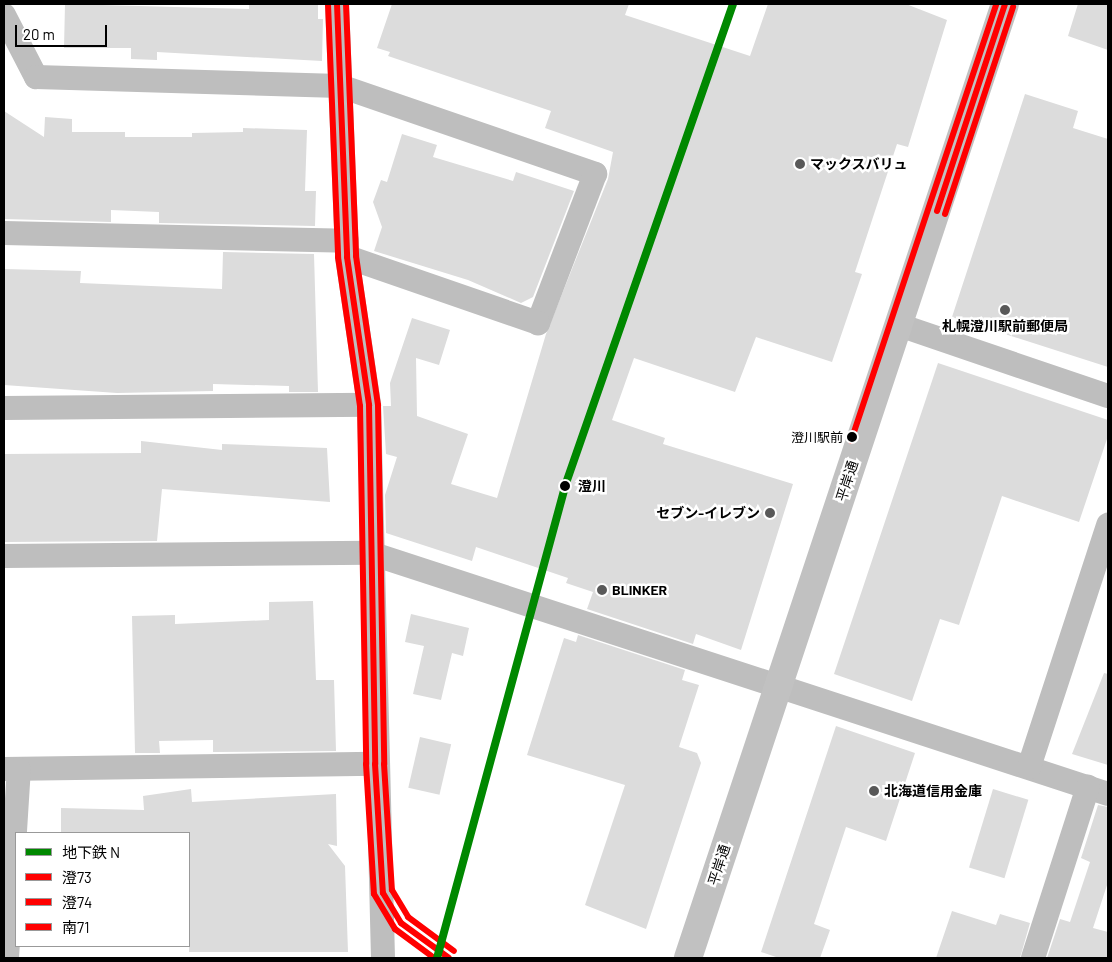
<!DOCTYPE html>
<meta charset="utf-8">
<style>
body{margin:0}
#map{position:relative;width:1112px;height:962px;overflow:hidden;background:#fff;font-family:Barlow,"Noto Sans JP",sans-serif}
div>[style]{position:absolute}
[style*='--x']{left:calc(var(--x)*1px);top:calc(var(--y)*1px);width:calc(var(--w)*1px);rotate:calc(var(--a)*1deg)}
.building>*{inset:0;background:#dcdcdc;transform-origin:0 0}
.street>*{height:24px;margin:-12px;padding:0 12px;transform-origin:12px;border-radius:12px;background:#bebebe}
.secondary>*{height:28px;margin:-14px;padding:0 14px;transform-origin:14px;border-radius:14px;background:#c1c1c1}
.bus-1>*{height:6px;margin:-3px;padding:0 3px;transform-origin:3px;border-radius:3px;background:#f00}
.bus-2>*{height:6px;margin:-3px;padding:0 3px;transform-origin:3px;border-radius:3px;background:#f00}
.bus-3>*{height:6px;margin:-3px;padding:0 3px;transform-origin:3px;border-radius:3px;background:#f00}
.metro-1>*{height:8px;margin:-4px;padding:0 4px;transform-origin:4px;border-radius:4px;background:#080}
.dots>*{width:14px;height:14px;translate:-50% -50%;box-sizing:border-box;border:2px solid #fff;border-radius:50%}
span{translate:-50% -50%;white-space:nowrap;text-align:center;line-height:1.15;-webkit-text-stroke:5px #fff;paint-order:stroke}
.bus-label{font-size:13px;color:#000}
.right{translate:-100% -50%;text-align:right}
.poi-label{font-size:14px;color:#000;font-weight:700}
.left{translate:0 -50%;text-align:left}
.street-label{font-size:14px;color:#000}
.stop-label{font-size:14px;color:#000;font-weight:700}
.frame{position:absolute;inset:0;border:5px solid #000;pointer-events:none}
.legend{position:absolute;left:15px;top:832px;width:175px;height:115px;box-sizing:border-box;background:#fff;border:1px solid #999;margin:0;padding:6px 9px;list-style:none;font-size:15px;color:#000}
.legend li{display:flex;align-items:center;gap:10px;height:25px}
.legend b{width:25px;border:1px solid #999}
.scale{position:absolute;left:15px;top:25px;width:92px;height:22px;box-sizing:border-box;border:2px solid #000;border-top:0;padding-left:6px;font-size:15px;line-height:18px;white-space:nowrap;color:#000;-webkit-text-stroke:4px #fff;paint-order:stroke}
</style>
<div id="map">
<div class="building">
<div style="clip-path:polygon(65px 4px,249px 9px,249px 4px,318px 4px,318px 19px,323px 19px,322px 61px,157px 52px,157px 60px,131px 59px,131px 48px,64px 48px)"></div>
<div style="clip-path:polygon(392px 4px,629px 4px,625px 15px,750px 56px,768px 4px,906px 4px,947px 20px,908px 147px,897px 144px,855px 272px,862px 274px,832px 362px,756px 337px,735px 392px,634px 358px,612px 420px,665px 438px,663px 444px,793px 484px,741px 650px,696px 634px,693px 644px,587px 609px,593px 592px,566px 583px,568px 578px,476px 547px,472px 561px,386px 533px,385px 495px,397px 457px,386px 454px,383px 406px,391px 406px,390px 383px,412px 318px,450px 330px,439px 365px,416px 358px,417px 416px,468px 434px,451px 484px,497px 498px,546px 334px,608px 179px,613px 152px,545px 128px,551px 111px,388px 56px,390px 52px,377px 48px)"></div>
<div style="clip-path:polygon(1078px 4px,1108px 4px,1108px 50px,1068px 36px)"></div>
<div style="clip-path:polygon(1025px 94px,1078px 111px,1073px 128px,1108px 139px,1108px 367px,952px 317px)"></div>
<div style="clip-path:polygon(4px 111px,44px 137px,45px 117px,72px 119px,72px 132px,125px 132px,125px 137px,192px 137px,192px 133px,243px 132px,243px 128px,307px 130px,305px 191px,316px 191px,315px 226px,159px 223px,159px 212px,111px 210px,111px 222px,4px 219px)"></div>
<div style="clip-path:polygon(402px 134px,437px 145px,433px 157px,513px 181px,516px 172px,574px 191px,533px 297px,521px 303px,468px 280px,374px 251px,382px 227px,373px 202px,381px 180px,387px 182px)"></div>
<div style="clip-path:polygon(223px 252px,314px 254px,318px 392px,289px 392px,289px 386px,213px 384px,213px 391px,117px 393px,4px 385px,4px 269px,81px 271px,80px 283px,222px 289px)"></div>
<div style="clip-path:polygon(938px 363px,1108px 420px,1108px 436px,1079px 522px,1002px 496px,959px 625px,940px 619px,912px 701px,834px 674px)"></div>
<div style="clip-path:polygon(141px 441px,222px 450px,222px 444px,327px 448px,330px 502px,162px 489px,157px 541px,4px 542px,4px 454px,141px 453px)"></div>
<div style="clip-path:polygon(313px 601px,316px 680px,334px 680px,336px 751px,213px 752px,213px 740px,159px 741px,160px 753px,135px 753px,132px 616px,175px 615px,175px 624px,269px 620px,269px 602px)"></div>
<div style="clip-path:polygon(411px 614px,469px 628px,463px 656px,452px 653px,441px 700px,413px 694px,424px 646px,405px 642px)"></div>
<div style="clip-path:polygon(578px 635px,685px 670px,682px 680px,699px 685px,679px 747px,697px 753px,701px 763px,646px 929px,585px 905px,625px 785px,527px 755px,564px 638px,576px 642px)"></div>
<div style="clip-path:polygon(1104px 673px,1108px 674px,1108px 765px,1072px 754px)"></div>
<div style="clip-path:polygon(836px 726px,915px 753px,886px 841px,846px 827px,814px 924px,830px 930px,820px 958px,779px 958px,761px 952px)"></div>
<div style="left:420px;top:737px;width:32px;height:52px;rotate:13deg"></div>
<div style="clip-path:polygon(191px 789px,192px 802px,336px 794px,337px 846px,328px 844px,345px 866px,348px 952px,189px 952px,189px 833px,61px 833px,61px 808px,144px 810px,143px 796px)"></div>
<div style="left:993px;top:789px;width:37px;height:82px;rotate:17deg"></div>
<div style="clip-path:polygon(1098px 805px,1108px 807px,1108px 882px,1093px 928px,1108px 932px,1108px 958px,1047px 958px,1060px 919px,1070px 922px,1090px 862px,1081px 858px)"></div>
<div style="clip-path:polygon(952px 911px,996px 925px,1000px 914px,1030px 923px,1020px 958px,936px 958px)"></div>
</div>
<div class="street">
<div style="--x:337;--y:4;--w:253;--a:87.7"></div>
<div style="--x:347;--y:257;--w:150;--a:81.5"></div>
<div style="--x:369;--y:405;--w:553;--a:88.55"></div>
<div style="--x:4;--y:15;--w:70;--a:62.7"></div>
<div style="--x:36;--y:77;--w:304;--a:1.7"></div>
<div style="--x:340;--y:86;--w:270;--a:19"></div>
<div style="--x:595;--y:174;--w:160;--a:110.9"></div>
<div style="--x:538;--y:323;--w:202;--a:-160.9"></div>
<div style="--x:4;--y:233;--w:343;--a:1.3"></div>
<div style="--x:899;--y:325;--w:221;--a:18.8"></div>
<div style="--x:4;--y:408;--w:365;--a:-0.5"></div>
<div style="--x:4;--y:556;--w:366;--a:-0.5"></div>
<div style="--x:370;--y:553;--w:776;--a:18.08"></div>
<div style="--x:1029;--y:767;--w:255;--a:-71.9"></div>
<div style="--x:4;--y:769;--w:371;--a:-0.8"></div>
<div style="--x:7;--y:958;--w:189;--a:-86.4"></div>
<div style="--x:1033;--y:958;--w:180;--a:-72.2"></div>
</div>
<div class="secondary">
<div style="--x:688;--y:958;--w:1005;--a:-71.62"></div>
</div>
<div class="bus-1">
<div style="--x:337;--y:4;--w:253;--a:87.7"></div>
<div style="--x:347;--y:257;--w:150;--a:81.5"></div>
<div style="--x:369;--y:405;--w:359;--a:89"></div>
<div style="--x:375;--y:764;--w:129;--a:86.5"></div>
<div style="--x:383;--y:893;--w:35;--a:59"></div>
<div style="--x:401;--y:923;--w:59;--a:36.1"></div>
<div style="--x:937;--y:211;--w:218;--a:-71.8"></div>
</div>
<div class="bus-2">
<div style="--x:328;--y:4;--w:253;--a:87.7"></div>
<div style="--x:338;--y:257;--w:151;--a:81.6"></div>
<div style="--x:360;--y:406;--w:358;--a:89"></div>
<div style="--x:366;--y:764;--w:130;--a:86.5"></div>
<div style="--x:374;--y:894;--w:41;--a:59"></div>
<div style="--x:395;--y:929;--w:49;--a:36.6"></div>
<div style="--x:945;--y:214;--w:218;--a:-71.8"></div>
</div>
<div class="bus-3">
<div style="--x:346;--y:4;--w:252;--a:87.7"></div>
<div style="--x:356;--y:256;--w:151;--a:81.6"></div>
<div style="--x:378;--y:405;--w:359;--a:89"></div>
<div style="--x:384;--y:764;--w:126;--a:86.4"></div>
<div style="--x:392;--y:890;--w:31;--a:59"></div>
<div style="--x:408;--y:917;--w:57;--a:36.5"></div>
<div style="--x:851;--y:441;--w:460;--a:-71.6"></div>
</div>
<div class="metro-1">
<div style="--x:437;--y:958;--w:489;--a:-74.8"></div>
<div style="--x:565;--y:486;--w:510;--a:-70.78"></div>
</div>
<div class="dots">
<div style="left:800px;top:164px;background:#595959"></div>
<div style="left:1005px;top:310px;background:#595959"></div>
<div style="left:852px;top:437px;background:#000"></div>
<div style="left:565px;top:486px;background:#000"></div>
<div style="left:770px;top:513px;background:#595959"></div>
<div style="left:602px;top:590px;background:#595959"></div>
<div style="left:874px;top:791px;background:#595959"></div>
</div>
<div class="bus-label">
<span class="right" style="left:843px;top:437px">澄川駅前</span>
</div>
<div class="poi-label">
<span class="left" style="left:810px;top:164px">マックスバリュ</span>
<span style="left:1005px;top:326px">札幌澄川駅前郵便局</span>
<span class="right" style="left:760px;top:513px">セブン-イレブン</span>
<span class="left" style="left:612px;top:590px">BLINKER</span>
<span class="left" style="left:884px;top:791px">北海道信用金庫</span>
</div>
<div class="street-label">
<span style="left:847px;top:481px;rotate:-72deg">平岸通</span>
<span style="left:719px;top:865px;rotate:-72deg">平岸通</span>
</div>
<div class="stop-label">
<span class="left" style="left:578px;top:486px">澄川</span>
</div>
<div class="frame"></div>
<ul class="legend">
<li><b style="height:6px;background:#080"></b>地下鉄 N</li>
<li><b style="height:6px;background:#f00"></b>澄73</li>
<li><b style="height:6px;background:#f00"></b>澄74</li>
<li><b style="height:6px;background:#f00"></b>南71</li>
</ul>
<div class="scale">20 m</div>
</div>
